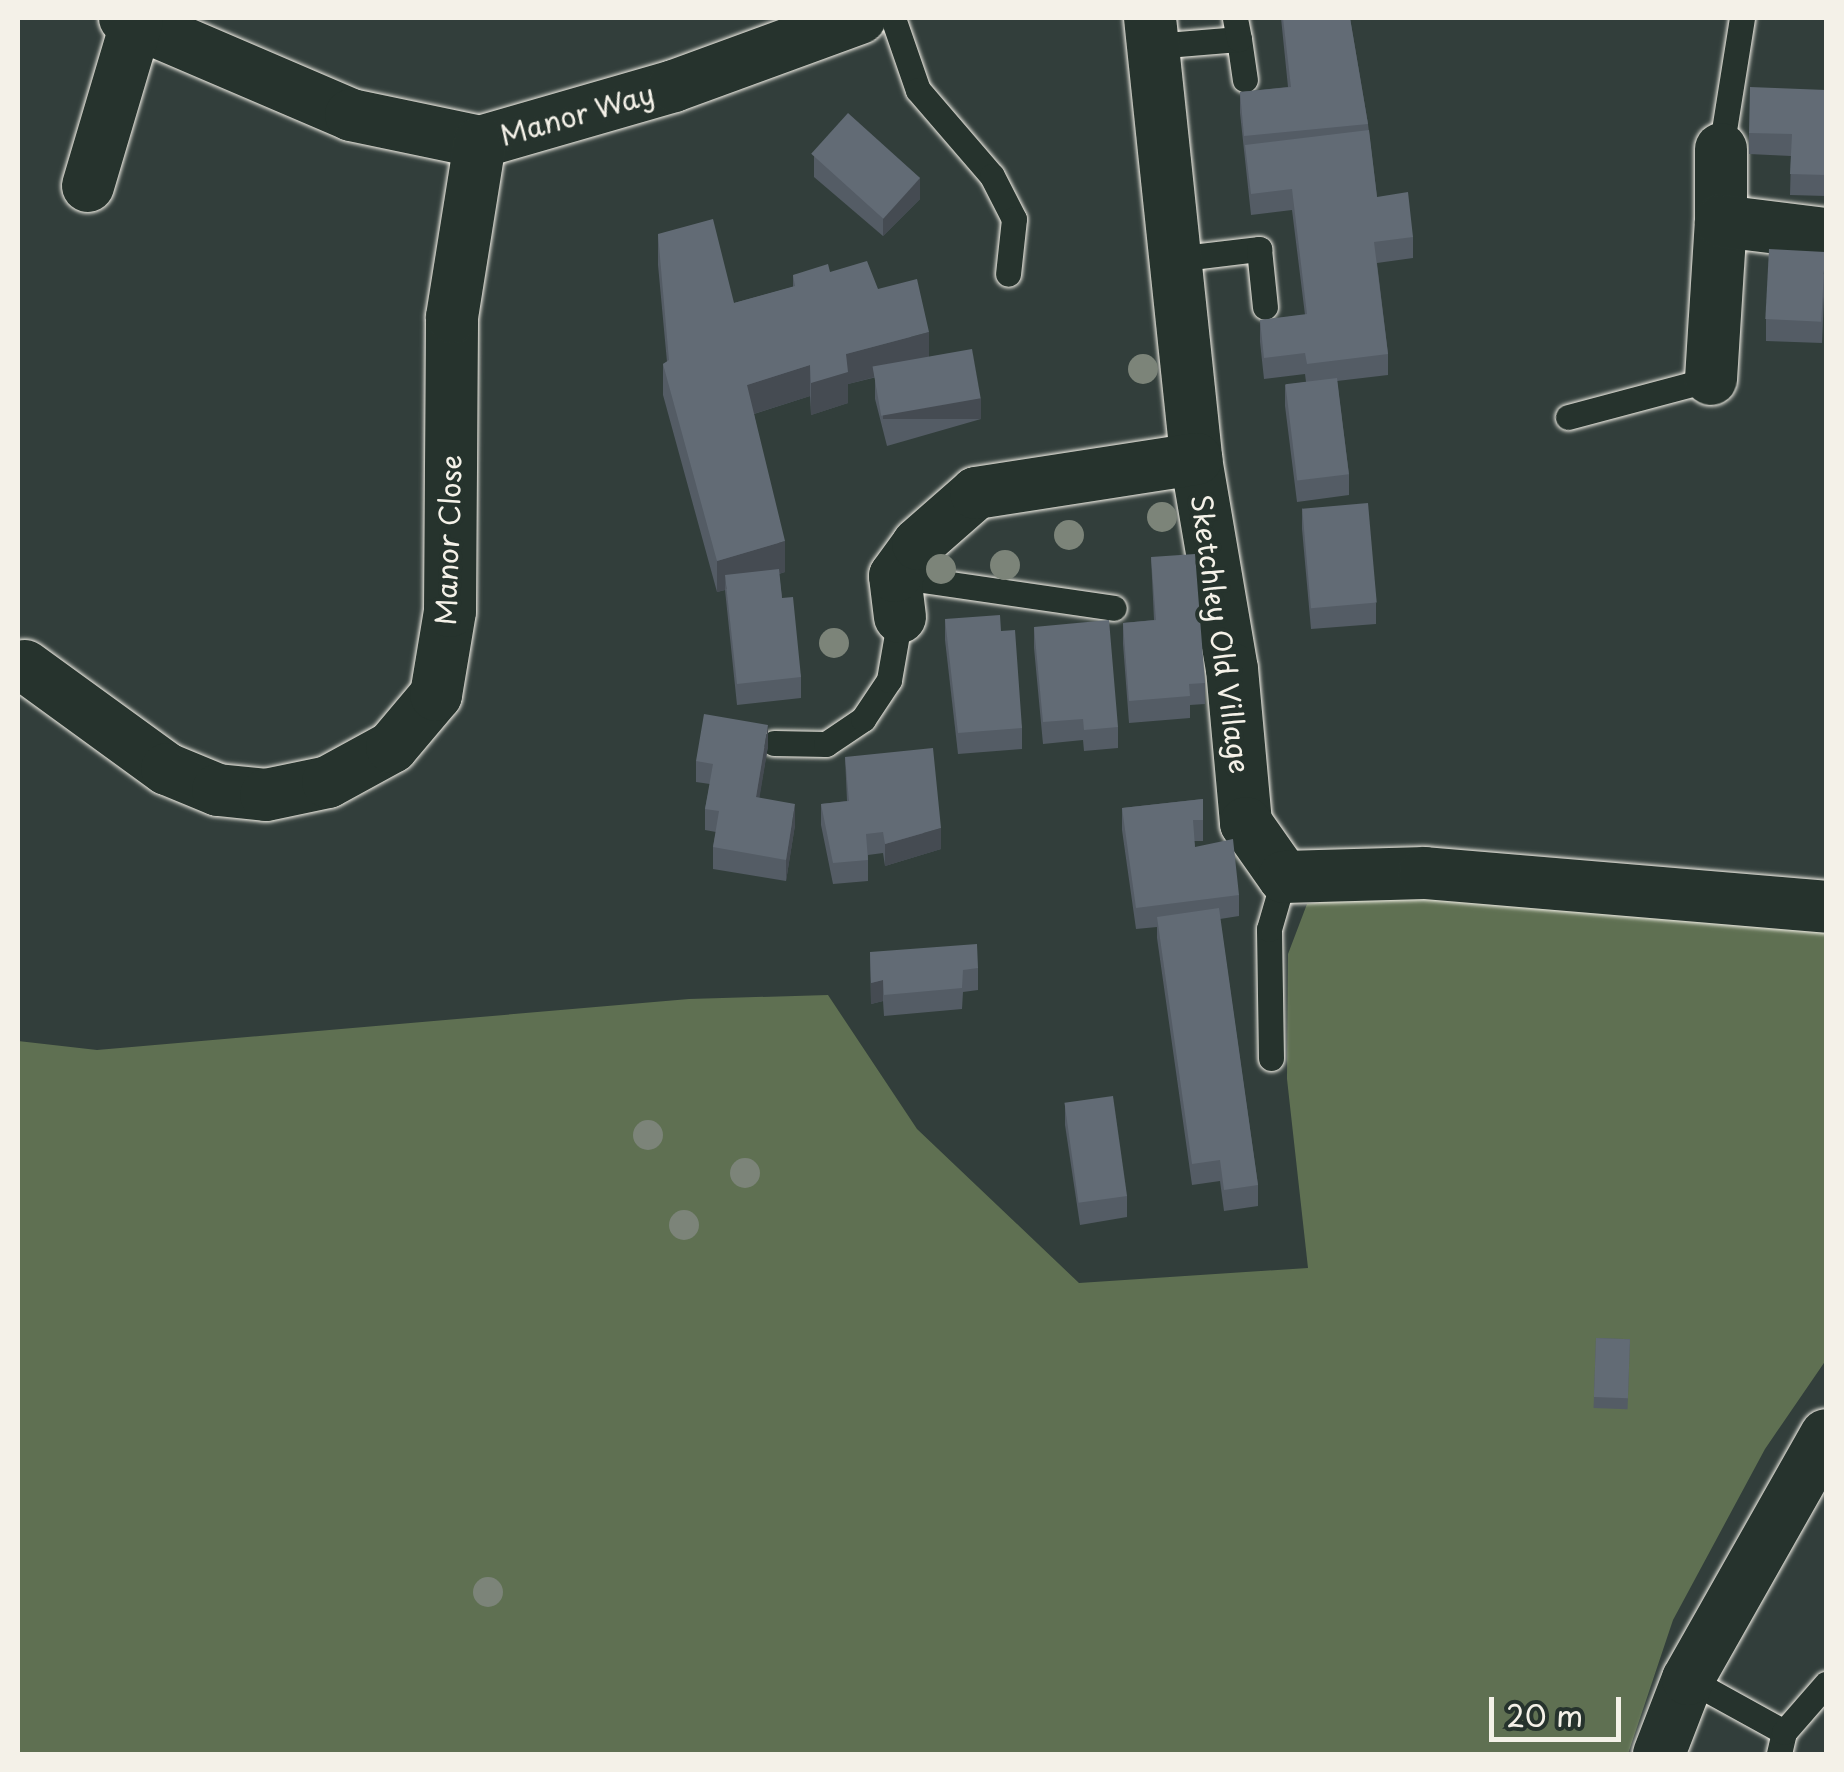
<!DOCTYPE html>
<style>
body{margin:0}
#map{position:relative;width:1844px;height:1772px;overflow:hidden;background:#323e3b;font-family:"Playpen Sans",sans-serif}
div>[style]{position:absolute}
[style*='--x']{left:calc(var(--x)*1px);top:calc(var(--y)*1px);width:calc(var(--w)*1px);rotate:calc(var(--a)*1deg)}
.green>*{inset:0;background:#5f7052}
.roads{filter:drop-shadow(0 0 2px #f4f1e8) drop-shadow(0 0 2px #f4f1e8)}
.lane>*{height:25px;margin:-12.5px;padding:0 12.5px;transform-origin:12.5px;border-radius:12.5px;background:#26332d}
.street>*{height:52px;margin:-26px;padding:0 26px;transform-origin:26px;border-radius:26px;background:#26332d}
.trees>*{width:30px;height:30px;margin:-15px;border-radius:50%;background:#7c8479}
.wall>*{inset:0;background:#545c65;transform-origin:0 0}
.shaded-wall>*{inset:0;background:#454b52;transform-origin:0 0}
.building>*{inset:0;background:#626b75;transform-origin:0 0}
span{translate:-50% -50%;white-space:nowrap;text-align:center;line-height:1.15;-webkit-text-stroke:8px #26332d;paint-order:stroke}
.street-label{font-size:28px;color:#f4f1e8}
.frame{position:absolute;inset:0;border:20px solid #f4f1e8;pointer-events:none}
.scale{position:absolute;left:1489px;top:1697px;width:132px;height:45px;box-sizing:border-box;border:5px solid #f4f1e8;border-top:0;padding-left:12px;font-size:30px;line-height:35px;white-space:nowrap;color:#f4f1e8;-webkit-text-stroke:8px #26332d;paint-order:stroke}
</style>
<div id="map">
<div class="green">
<div style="clip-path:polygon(1417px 890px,1790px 924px,1826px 933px,1826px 1360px,1765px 1449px,1673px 1620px,1628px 1754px,18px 1754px,18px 1041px,97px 1050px,689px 999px,828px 995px,917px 1129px,1079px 1283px,1308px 1268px,1287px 1079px,1288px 954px,1307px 904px)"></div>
</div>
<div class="roads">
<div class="lane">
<div style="--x:893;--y:18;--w:76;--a:70.9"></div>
<div style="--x:918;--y:90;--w:113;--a:49.3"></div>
<div style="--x:992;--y:176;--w:48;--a:62.9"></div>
<div style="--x:1014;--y:219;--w:55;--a:96.2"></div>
<div style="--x:1239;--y:39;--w:41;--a:81.7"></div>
<div style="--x:1154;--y:46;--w:85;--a:-4.7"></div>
<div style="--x:1239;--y:39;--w:21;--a:-101"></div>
<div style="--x:1721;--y:149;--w:133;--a:-80.9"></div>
<div style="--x:1175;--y:259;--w:85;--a:-6.8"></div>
<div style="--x:1259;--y:249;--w:58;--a:84.1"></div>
<div style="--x:1568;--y:417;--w:148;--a:-14.9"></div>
<div style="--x:895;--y:576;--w:221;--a:8.3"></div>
<div style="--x:774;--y:743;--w:52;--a:1.1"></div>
<div style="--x:826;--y:744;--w:45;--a:-34"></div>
<div style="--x:863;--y:719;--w:47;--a:-56.3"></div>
<div style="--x:889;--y:680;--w:64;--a:-80.1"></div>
<div style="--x:1271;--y:1058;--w:129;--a:-90.9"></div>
<div style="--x:1269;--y:929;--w:54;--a:-73.9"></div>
<div style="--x:1688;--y:1679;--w:110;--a:28.9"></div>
<div style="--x:1784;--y:1732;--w:23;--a:103"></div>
<div style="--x:1784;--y:1732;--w:64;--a:-48.8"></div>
</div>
<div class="street">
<div style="--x:125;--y:18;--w:246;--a:23.2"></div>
<div style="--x:351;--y:115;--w:132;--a:11.8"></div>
<div style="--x:480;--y:142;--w:202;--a:-16.1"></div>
<div style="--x:674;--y:86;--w:198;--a:-20.1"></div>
<div style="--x:1150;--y:18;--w:443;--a:84"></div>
<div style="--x:1196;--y:459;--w:213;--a:80.3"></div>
<div style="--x:1232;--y:669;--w:155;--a:84.8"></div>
<div style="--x:1246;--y:823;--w:66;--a:54.9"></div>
<div style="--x:1284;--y:877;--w:141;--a:-1.6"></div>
<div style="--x:1425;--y:873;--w:402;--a:4.8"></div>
<div style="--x:1721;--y:149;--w:72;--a:90"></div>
<div style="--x:88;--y:186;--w:172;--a:-73.5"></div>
<div style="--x:1711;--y:379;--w:158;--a:-86.4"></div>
<div style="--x:1721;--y:221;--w:106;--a:7.1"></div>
<div style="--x:900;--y:617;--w:41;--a:-97"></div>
<div style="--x:895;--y:576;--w:39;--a:-54"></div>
<div style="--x:918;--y:544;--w:77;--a:-41.3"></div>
<div style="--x:976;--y:493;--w:223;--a:-8.8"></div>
<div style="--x:25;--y:666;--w:175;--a:36"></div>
<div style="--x:167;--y:769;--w:55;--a:22.4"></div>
<div style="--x:218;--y:790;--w:48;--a:5.9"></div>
<div style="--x:266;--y:795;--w:63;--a:-11.8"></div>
<div style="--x:328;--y:782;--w:73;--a:-28.7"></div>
<div style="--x:392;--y:747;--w:68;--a:-49.8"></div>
<div style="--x:436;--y:695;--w:85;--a:-80.5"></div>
<div style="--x:450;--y:611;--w:294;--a:-89.6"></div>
<div style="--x:452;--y:317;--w:177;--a:-80.9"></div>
<div style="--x:1659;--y:1754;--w:80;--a:-68.9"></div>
<div style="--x:1688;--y:1679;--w:280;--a:-60.5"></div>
</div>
</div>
<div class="trees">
<div style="left:1143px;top:369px"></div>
<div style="left:1162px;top:517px"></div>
<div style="left:1069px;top:535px"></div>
<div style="left:1005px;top:565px"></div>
<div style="left:941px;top:569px"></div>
<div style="left:834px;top:643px"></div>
<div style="left:648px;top:1135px"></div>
<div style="left:745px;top:1173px"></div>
<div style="left:684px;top:1225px"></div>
<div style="left:488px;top:1592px"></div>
</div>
<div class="wall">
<div style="clip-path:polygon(1281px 18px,1350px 18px,1368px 124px,1377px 197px,1413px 237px,1413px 258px,1377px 263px,1388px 354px,1388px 375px,1337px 381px,1349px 474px,1349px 495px,1297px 502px,1285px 406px,1285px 385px,1306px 382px,1305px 374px,1264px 379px,1260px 342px,1260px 320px,1305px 315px,1292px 210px,1251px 215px,1240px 113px,1240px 92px,1288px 87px)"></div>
<div style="clip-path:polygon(1826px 90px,1826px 196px,1790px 195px,1791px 156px,1749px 154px,1749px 133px)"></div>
<div style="clip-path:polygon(814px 156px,920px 199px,883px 236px,814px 177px)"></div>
<div style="clip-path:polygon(658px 234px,734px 303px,793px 287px,793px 275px,830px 272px,878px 289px,929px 362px,981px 419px,887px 446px,875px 399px,875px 378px,885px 375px,848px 384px,848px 403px,811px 415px,810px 396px,754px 414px,785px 572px,779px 574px,782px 598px,801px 677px,801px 698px,737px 705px,725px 590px,717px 592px,663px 395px,663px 364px,667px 362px,658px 265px)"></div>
<div style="clip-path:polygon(1825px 273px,1822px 343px,1766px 341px,1766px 319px)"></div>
<div style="clip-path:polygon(1302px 508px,1376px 603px,1376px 624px,1311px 629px,1302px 529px)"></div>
<div style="clip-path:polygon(1151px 557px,1205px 683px,1205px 704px,1190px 705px,1190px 718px,1129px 723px,1123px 644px,1123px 623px,1154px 620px)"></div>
<div style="clip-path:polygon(945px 619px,1001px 631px,1022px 728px,1022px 749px,958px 754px,945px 640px)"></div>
<div style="clip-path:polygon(1034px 627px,1118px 727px,1118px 748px,1084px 751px,1083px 740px,1043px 744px,1034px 648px)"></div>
<div style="clip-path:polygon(768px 746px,759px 798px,795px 825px,786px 881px,713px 869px,713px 847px,716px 832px,705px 830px,705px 809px,710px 784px,696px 782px,696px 761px)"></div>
<div style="clip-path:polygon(845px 757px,941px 849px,885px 866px,883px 853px,868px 855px,868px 881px,833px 884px,821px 825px,821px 804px,847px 801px)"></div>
<div style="clip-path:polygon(1203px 799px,1203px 841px,1194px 841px,1195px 847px,1239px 895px,1239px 916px,1220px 919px,1258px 1185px,1258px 1206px,1224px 1211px,1220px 1181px,1192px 1185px,1157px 938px,1157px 927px,1136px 929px,1122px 830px,1122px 808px)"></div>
<div style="clip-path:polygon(870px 952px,978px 968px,978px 990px,963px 992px,962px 1009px,884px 1016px,883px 1001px,871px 1004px)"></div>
<div style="clip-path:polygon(1065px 1104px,1127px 1196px,1127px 1217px,1080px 1225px,1065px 1125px)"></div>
<div style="left:1596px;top:1338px;width:34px;height:70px;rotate:2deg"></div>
</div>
<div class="shaded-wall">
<div style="clip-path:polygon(920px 178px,920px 199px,883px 236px,883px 215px)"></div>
<div style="clip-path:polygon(929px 332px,929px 363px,848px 384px,848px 403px,811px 415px,811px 383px,846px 354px)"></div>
<div style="clip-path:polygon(810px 365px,810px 396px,747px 416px,747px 385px)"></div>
<div style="left:981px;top:398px;width:21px;height:98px;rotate:90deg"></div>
<div style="clip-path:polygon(785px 541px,785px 572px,726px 589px,725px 575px,725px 590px,717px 592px,717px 561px)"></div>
<div style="clip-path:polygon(768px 725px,768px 746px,756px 819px,756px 797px)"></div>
<div style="clip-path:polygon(795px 804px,795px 825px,786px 881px,786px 860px)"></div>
<div style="clip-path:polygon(941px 828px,941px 849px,885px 866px,885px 844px)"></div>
<div style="clip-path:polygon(883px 980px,883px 1001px,871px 1004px,871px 983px)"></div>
</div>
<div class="building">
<div style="clip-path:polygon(1283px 18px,1350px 18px,1368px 124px,1244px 136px,1240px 92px,1291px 87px)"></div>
<div style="clip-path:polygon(1750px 87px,1826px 90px,1826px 175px,1790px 174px,1792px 134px,1749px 133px)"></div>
<div style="left:848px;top:113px;width:97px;height:55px;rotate:42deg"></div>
<div style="clip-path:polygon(1369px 130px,1377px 197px,1408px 192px,1413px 237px,1374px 242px,1388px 354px,1307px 364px,1305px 353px,1264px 358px,1260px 320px,1307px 314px,1292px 189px,1251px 194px,1245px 145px)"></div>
<div style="clip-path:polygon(713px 219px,734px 303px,795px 286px,793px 275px,828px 264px,830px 272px,867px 261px,878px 289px,917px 279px,929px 332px,846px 354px,848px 372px,811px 383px,810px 365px,747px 385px,785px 541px,717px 561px,663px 364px,669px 360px,658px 234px)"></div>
<div style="left:1769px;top:249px;width:56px;height:70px;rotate:3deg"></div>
<div style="left:972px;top:349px;width:50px;height:101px;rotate:80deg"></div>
<div style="left:1337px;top:378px;width:97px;height:52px;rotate:83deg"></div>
<div style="left:1368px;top:503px;width:100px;height:66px;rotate:85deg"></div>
<div style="clip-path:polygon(1195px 554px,1205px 683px,1189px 684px,1190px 696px,1129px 701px,1123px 623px,1156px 620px,1151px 557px)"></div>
<div style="clip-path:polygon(779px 569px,782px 598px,793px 597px,801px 677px,737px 684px,725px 575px)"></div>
<div style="clip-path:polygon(1000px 615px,1001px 631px,1015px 630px,1022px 728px,958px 733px,945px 619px)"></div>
<div style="clip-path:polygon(1109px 620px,1118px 727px,1084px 730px,1083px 719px,1043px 722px,1034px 627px)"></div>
<div style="clip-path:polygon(704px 714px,768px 725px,756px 797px,795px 804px,786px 860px,713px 847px,719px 811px,705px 809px,713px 764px,696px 761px)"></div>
<div style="clip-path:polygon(933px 748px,941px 828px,885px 844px,883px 832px,866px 834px,868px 860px,833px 863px,821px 804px,849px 801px,845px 757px)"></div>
<div style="clip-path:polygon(1203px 799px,1203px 820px,1193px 820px,1195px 847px,1233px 839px,1239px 895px,1136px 908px,1122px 808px)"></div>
<div style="clip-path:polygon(1219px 908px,1258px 1185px,1224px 1190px,1220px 1160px,1192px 1164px,1157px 917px)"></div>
<div style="clip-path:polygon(977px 944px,978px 968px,963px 970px,962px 988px,884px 995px,883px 980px,871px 983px,870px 952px)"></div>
<div style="left:1113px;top:1096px;width:101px;height:49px;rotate:82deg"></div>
<div style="left:1596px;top:1338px;width:34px;height:59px;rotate:2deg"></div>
</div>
<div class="street-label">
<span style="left:577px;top:114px;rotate:-16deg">Manor Way</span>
<span style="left:448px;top:540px;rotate:-88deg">Manor Close</span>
<span style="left:1221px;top:634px;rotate:82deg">Sketchley Old Village</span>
</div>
<div class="frame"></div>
<div class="scale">20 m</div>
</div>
